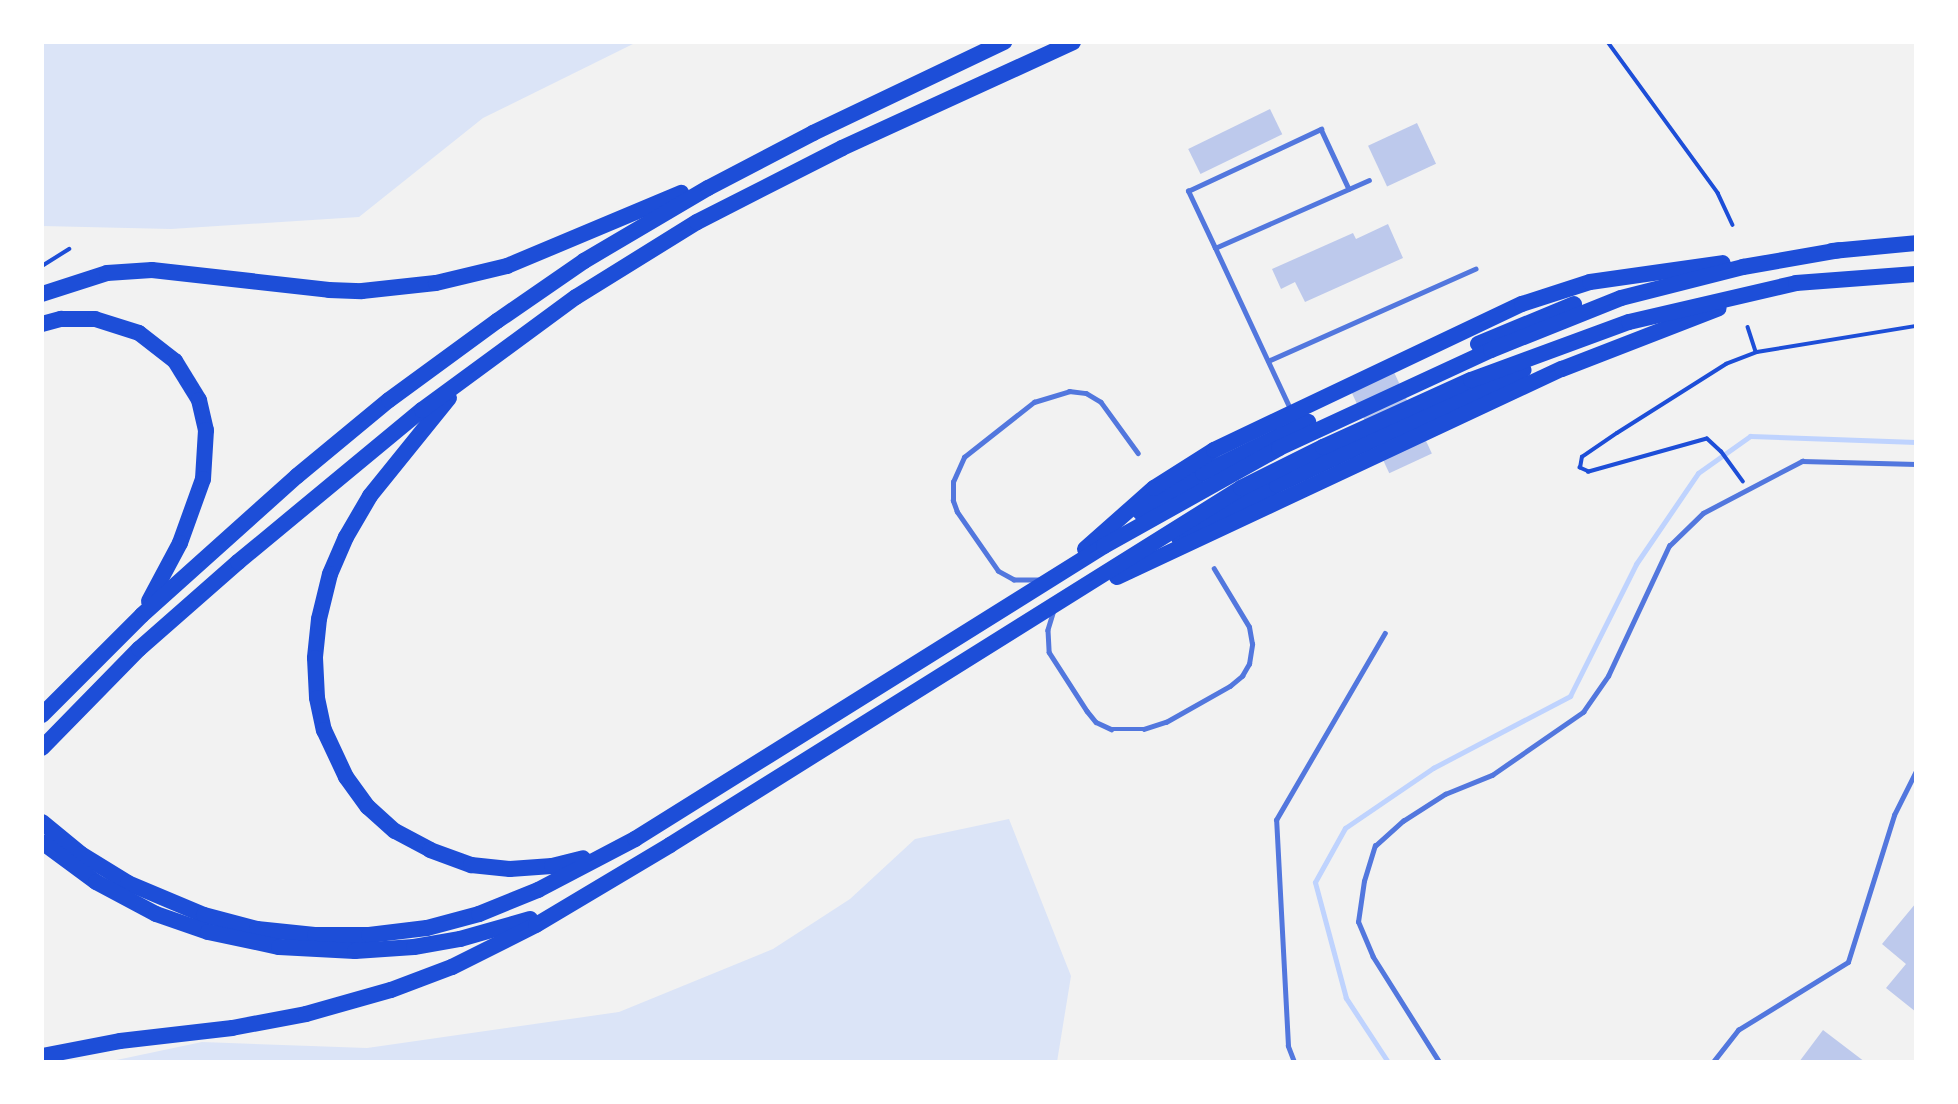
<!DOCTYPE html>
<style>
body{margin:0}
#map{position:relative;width:1958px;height:1104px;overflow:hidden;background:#f2f2f2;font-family:Lato,sans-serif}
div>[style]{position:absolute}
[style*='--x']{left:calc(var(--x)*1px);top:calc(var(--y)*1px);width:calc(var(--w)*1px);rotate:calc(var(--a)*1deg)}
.green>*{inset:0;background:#dbe4f7}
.stream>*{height:5px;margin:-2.5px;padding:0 2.5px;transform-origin:2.5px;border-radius:2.5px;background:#bfd3fe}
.building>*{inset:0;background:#bdc9ec;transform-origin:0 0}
.path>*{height:3.5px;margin:-1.75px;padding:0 1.75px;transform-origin:1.75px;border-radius:1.75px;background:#1d4ed8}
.service>*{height:4.5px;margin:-2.25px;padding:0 2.25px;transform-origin:2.25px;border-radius:2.25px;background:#5277de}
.motorway>*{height:16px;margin:-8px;padding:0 8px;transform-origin:8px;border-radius:8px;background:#1d4ed8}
span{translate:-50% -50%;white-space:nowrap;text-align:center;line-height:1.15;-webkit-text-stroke:7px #fff;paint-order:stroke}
.frame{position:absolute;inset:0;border:44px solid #fff;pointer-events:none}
</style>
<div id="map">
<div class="green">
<div style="clip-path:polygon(42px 42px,637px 42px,483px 118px,359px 217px,171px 229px,42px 226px)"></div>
<div style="clip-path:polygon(1009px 819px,1071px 976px,1057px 1062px,107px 1062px,202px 1042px,367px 1048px,619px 1012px,773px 949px,850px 899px,915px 839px)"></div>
</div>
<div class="stream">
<div style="--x:1388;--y:1062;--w:77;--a:-123.3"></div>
<div style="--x:1346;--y:998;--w:120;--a:-105"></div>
<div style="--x:1315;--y:882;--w:62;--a:-60.9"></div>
<div style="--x:1345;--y:828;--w:107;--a:-34.3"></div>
<div style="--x:1433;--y:768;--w:155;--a:-27.7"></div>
<div style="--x:1570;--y:696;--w:148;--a:-63.4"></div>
<div style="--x:1636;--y:564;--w:110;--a:-55.7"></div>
<div style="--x:1698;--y:473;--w:64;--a:-35.4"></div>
<div style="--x:1750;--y:436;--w:166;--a:2.1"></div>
</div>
<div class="building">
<div style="left:1270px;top:109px;width:28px;height:91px;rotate:64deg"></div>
<div style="left:1417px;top:123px;width:45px;height:54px;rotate:65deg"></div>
<div style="clip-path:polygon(1388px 224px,1403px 258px,1305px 302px,1295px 282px,1281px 289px,1272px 269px,1353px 233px,1356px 239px)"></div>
<div style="left:1393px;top:370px;width:92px;height:47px;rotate:65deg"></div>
<div style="clip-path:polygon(1916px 903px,1916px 1012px,1886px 988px,1906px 964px,1882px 944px)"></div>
<div style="clip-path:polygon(1823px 1030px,1865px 1062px,1799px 1062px)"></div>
</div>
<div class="path">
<div style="--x:1608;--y:42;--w:187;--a:53.9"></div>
<div style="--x:1718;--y:193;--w:35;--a:65"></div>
<div style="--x:42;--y:266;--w:32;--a:-32"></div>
<div style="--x:1748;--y:327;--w:25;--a:72"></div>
<div style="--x:1743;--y:482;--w:37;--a:-126"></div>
<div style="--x:1721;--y:452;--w:19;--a:-137"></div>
<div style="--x:1707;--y:439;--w:123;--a:164.4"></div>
<div style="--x:1589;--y:472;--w:10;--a:-156"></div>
<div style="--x:1580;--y:468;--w:11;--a:-80"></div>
<div style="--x:1582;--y:457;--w:42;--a:-34.4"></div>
<div style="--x:1617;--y:433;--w:129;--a:-32.3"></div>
<div style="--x:1726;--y:364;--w:33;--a:-21"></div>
<div style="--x:1757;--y:352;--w:161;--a:-9.3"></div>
</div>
<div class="service">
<div style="--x:1215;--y:248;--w:63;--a:-115.3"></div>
<div style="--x:1188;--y:191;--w:147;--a:-25"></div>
<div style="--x:1321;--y:129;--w:66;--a:65"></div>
<div style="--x:1268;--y:361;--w:227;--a:-24"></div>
<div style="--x:1291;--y:411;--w:180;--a:-115"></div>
<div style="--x:1215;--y:248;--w:168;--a:-23.8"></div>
<div style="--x:1038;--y:580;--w:24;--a:180"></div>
<div style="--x:1014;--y:580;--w:18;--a:-151"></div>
<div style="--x:998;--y:571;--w:72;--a:-124.8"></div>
<div style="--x:957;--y:512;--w:12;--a:-110"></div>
<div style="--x:953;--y:501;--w:19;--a:-90"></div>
<div style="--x:953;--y:482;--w:27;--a:-66"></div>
<div style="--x:964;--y:457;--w:89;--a:-38.2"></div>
<div style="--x:1034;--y:402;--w:37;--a:-17"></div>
<div style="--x:1069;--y:391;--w:17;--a:7"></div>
<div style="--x:1086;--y:393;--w:17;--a:31"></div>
<div style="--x:1101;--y:402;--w:63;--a:54"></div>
<div style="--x:1054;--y:610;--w:21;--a:107"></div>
<div style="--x:1048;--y:630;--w:22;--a:87"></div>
<div style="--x:1049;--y:652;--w:70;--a:57.2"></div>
<div style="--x:1087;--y:711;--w:14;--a:51"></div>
<div style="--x:1096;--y:722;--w:17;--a:25"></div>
<div style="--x:1111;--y:729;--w:33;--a:0"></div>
<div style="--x:1144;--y:729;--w:23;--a:-18"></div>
<div style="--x:1166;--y:722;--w:73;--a:-29.4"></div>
<div style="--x:1230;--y:686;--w:16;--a:-40"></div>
<div style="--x:1242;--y:676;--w:14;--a:-60"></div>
<div style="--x:1249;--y:664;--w:20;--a:-81"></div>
<div style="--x:1252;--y:644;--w:17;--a:-100"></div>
<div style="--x:1249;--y:627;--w:68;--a:-121.1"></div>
<div style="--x:1294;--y:1062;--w:17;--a:-111"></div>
<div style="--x:1288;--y:1046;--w:226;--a:-93"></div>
<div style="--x:1276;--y:820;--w:216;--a:-59.8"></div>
<div style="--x:1439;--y:1062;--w:124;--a:-122.2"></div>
<div style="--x:1373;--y:957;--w:38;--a:-113"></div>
<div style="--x:1358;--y:922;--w:41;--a:-81.7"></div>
<div style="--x:1364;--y:881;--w:37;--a:-73"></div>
<div style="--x:1375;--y:846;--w:38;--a:-42"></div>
<div style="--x:1403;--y:821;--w:50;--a:-32.7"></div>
<div style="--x:1445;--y:794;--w:51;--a:-22"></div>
<div style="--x:1492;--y:775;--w:111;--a:-34.7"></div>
<div style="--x:1583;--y:712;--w:44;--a:-55.2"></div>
<div style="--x:1608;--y:676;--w:144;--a:-64.9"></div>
<div style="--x:1669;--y:546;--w:47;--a:-44.1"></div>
<div style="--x:1703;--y:513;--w:112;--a:-27.7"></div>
<div style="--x:1802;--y:461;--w:114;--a:1.5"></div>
<div style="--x:1713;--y:1062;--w:41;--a:-52"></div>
<div style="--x:1738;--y:1030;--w:129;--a:-31.7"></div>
<div style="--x:1848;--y:962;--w:154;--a:-72.6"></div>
<div style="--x:1894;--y:815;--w:49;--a:-63.4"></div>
</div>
<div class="motorway">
<div style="--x:1832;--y:251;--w:84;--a:-5.4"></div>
<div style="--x:42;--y:294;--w:68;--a:-17.9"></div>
<div style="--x:107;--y:273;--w:45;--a:-3.8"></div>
<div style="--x:152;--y:270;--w:178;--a:6.4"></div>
<div style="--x:329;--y:290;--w:33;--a:2"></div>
<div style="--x:362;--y:291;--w:74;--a:-6.2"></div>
<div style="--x:436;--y:283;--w:73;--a:-13.5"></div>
<div style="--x:507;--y:266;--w:189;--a:-22.8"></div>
<div style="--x:42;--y:324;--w:20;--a:-15"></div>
<div style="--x:61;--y:319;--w:34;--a:0"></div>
<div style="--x:95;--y:319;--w:46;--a:17.7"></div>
<div style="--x:139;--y:333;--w:46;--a:37.9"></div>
<div style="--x:175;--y:361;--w:46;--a:58.4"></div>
<div style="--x:199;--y:400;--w:31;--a:77"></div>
<div style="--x:206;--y:430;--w:49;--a:93.5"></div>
<div style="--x:203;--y:479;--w:68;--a:109.8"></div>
<div style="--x:180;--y:543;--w:66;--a:118.1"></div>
<div style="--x:1478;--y:344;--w:104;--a:-22.6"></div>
<div style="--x:449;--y:398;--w:126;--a:128.9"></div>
<div style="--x:370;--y:496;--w:48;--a:120.3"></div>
<div style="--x:346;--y:537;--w:40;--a:113.4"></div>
<div style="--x:330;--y:574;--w:46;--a:103.7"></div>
<div style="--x:319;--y:619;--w:39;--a:96"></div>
<div style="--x:315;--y:658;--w:40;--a:87.1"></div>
<div style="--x:317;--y:698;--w:33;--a:78"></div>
<div style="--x:324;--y:730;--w:52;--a:64.9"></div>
<div style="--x:346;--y:777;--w:37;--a:54"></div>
<div style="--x:368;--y:807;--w:36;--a:42"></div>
<div style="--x:395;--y:831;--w:40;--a:28"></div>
<div style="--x:430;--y:850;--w:44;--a:20.1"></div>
<div style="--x:471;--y:865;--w:39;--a:6"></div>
<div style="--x:510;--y:869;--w:42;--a:-4.1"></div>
<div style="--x:552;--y:866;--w:32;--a:-14"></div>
<div style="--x:1140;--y:512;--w:74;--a:-31.8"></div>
<div style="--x:1203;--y:473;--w:117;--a:-25.9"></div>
<div style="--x:1179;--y:538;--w:111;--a:-28.4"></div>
<div style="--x:1277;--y:485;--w:272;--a:-25"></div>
<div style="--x:1085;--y:549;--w:92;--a:-41.5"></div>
<div style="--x:1154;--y:488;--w:71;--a:-32.3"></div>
<div style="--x:1214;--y:450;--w:341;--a:-25.4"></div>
<div style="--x:1522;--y:304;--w:71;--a:-17.9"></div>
<div style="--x:1590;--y:282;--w:134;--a:-8.1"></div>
<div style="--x:1117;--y:577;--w:491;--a:-25.1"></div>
<div style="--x:1562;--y:369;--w:168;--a:-21.2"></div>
<div style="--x:42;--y:715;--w:141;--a:-45"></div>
<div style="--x:142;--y:615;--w:208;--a:-41.9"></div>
<div style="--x:297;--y:476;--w:119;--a:-39.6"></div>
<div style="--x:389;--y:400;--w:134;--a:-36.2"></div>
<div style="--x:497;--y:321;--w:106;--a:-34.6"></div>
<div style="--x:584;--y:261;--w:144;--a:-30.5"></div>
<div style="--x:708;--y:188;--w:119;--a:-27.6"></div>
<div style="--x:813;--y:133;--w:212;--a:-25.5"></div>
<div style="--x:42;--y:748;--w:139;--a:-45.6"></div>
<div style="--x:139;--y:649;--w:132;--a:-41.3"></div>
<div style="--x:238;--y:562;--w:239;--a:-39.6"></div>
<div style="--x:422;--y:410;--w:191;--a:-36.3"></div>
<div style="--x:576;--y:297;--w:142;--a:-31.8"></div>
<div style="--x:697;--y:222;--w:163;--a:-27"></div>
<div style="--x:842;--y:148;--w:254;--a:-24.6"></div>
<div style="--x:42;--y:822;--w:50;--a:39.4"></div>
<div style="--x:81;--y:854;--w:55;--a:31.7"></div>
<div style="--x:128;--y:883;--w:82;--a:22.8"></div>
<div style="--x:204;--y:915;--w:55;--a:14.8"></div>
<div style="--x:257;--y:929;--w:58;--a:5.9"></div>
<div style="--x:315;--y:935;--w:54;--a:0"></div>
<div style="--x:369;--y:935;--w:58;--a:-6.9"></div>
<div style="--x:427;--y:928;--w:54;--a:-15.1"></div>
<div style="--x:479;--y:914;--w:64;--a:-22.1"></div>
<div style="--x:538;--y:890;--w:110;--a:-27.7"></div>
<div style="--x:635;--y:839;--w:553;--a:-31.99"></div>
<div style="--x:1104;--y:546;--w:201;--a:-29.2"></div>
<div style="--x:1279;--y:448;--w:234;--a:-24.8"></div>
<div style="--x:1491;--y:350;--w:140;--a:-21.8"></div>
<div style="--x:1621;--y:298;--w:126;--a:-14.3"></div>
<div style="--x:1743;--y:267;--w:98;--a:-9.9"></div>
<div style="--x:42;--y:842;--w:67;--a:36.5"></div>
<div style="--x:96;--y:882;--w:68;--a:28.1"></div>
<div style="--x:156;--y:914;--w:55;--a:19.1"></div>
<div style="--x:208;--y:932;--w:73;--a:11.9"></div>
<div style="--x:279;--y:947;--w:76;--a:3"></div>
<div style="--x:355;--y:951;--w:59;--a:-3.9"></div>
<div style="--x:414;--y:947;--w:47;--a:-9.9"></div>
<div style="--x:460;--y:939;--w:73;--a:-15.9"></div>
<div style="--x:42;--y:1056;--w:79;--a:-10.9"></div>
<div style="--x:120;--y:1041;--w:113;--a:-6.6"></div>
<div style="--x:232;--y:1028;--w:75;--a:-10.7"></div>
<div style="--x:306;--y:1014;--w:88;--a:-15.8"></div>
<div style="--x:391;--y:990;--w:65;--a:-20.7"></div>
<div style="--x:452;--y:967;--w:94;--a:-26.6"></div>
<div style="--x:536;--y:925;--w:156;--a:-30.8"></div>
<div style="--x:670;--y:845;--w:673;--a:-32.01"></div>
<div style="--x:1241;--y:488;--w:92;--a:-26.6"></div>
<div style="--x:1323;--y:447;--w:162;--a:-24.4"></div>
<div style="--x:1471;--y:380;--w:168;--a:-20.2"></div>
<div style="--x:1629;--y:322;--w:171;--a:-13.1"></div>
<div style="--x:1796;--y:283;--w:120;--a:-4.3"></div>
</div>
<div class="frame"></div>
</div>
